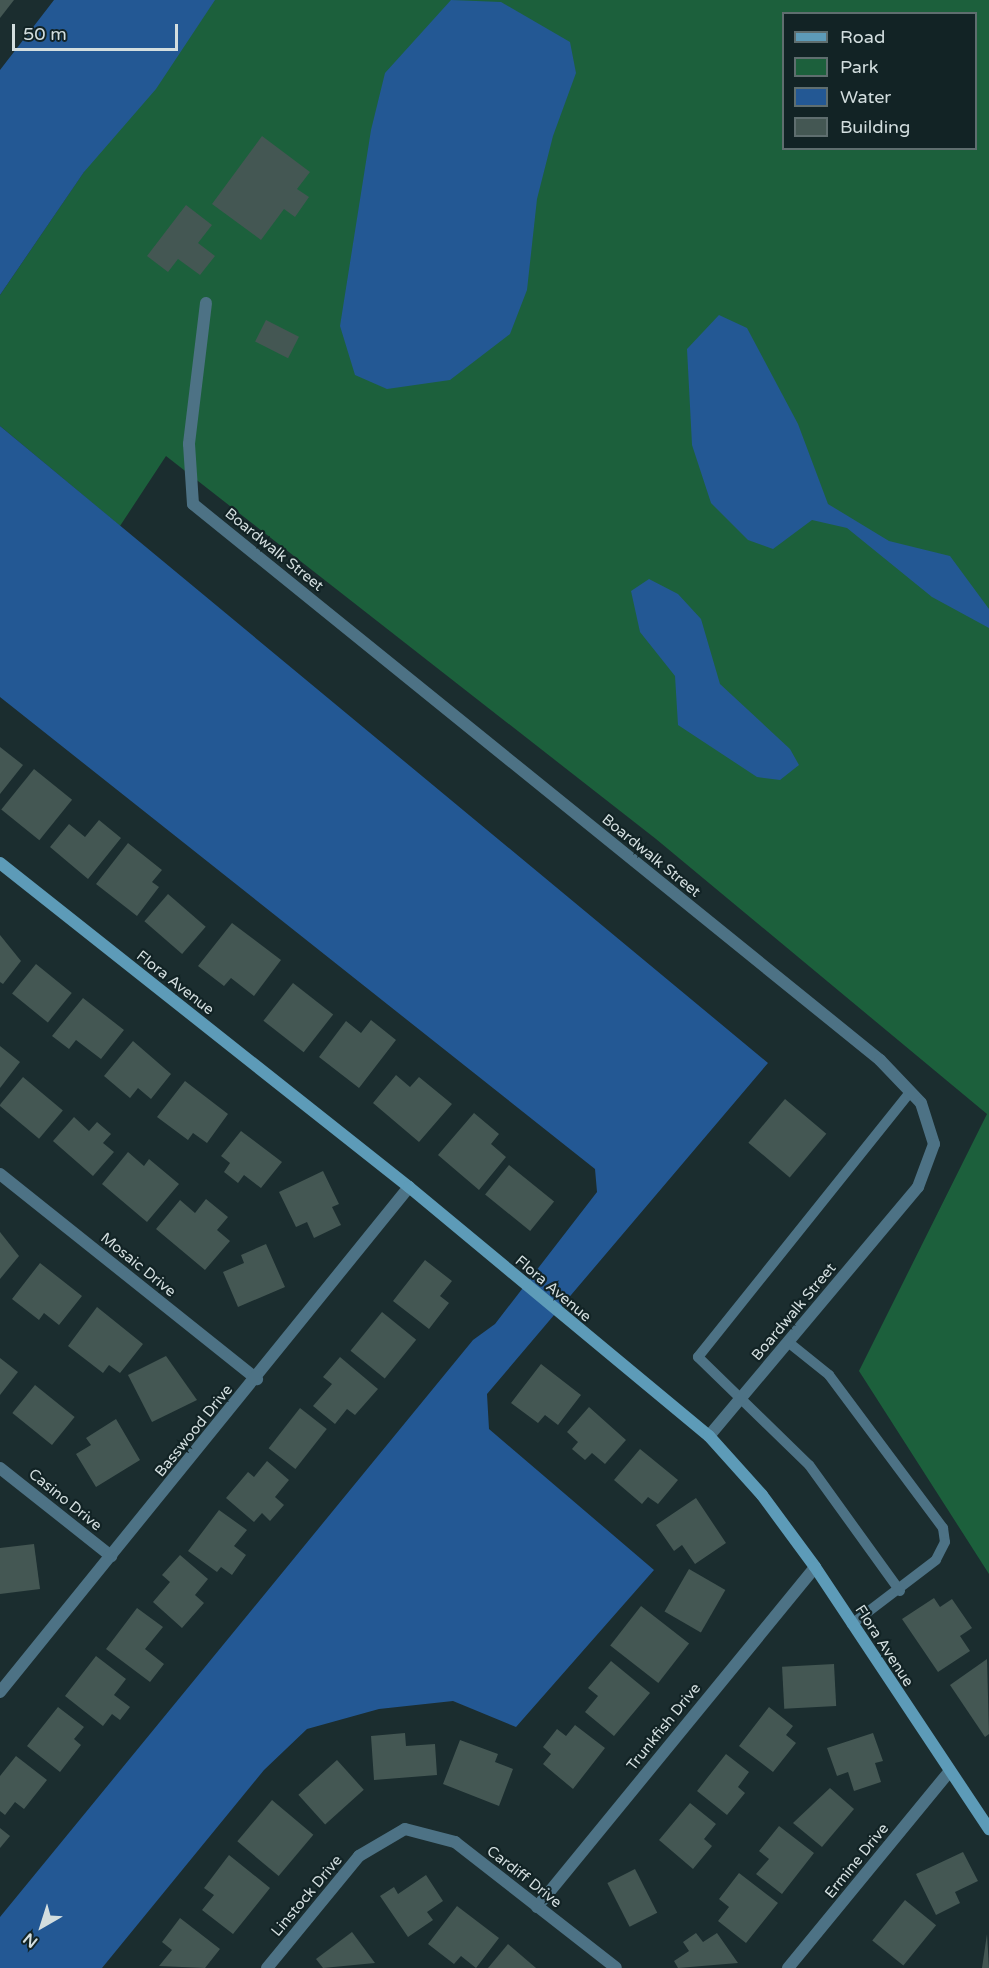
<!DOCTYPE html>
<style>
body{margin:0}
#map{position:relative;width:989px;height:1968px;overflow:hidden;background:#1b2d2f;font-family:"Varela Round",sans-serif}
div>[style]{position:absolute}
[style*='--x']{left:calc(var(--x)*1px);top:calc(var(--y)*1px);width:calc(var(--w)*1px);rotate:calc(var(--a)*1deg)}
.green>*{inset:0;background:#1c603c}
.water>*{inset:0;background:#235894}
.building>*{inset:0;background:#445753;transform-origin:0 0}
.lane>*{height:10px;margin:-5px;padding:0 5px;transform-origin:5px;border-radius:5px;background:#4d7285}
.street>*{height:12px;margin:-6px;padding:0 6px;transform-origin:6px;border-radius:6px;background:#4d7285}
.secondary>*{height:12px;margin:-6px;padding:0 6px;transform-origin:6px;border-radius:6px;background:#5d9bb8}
span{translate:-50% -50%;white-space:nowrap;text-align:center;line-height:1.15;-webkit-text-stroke:4.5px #122325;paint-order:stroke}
.street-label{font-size:15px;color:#d3dedf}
.legend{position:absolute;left:782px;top:12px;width:195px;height:138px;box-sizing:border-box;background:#122325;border:2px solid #5f6e6f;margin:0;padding:8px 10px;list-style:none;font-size:18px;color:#d3dedf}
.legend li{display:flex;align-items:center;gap:12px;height:30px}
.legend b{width:30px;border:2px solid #5f6e6f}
.north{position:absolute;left:12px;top:1896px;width:60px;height:60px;-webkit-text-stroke:4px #122325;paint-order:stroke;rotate:219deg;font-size:16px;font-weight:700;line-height:24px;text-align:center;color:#d3dedf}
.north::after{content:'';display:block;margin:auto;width:21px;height:27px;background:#d3dedf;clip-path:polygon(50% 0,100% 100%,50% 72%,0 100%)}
.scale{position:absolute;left:12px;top:24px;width:166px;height:27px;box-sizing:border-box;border:3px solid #d3dedf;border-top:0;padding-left:8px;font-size:18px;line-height:21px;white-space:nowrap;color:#d3dedf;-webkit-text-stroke:4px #122325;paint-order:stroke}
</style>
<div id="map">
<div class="green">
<div style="clip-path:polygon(evenodd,201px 0,989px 0,989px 1574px,859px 1371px,987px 1114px,656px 839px,166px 456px,120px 526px,0 426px,0 295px,201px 0,784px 14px,976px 14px,976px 148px,784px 148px,784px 14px)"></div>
</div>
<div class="water">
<div style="clip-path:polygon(54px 0,215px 0,156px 89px,84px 172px,0 295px,0 70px)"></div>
<div style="clip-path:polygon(451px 0,501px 2px,570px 42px,576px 73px,553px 136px,537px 199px,527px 290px,510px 334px,450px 380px,387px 389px,355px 375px,340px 326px,371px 130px,385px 73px)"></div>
<div style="clip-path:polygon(719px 315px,747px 328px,798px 424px,828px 504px,889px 541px,950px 556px,989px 609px,989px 628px,932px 597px,847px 528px,812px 520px,773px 549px,748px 540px,711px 503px,692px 445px,687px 349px)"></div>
<div style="clip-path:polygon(0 426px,768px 1063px,487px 1394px,489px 1429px,654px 1570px,516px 1727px,453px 1701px,379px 1709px,307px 1729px,264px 1770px,102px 1968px,0 1968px,0 1917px,473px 1340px,495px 1324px,597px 1192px,595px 1169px,0 697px)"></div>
<div style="clip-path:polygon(649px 579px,678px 594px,701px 619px,720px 684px,790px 749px,799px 765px,780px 780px,757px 777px,678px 725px,675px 676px,640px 632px,631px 591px)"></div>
</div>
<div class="building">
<div style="clip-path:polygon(0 0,14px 0,0 18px)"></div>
<div style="clip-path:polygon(262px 136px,310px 172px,297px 189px,309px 197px,295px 217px,284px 209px,261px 240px,212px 204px)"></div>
<div style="clip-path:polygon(186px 205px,212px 225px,198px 243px,215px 256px,200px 275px,178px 259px,168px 272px,147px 256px)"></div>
<div style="left:266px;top:320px;width:37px;height:24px;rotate:27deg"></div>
<div style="clip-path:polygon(0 747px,23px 765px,0 794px)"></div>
<div style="left:34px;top:769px;width:49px;height:52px;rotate:39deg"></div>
<div style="clip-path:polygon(99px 820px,121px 838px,88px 879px,50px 847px,69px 824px,85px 837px)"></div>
<div style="clip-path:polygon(128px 843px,162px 870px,152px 882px,159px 887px,137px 916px,96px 884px)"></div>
<div style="left:168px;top:894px;width:50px;height:36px;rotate:41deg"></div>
<div style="clip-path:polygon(232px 923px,281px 960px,254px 996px,231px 978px,224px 986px,198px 966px)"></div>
<div style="clip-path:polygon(0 935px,21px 961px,3px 984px,0 982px)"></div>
<div style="left:36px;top:964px;width:46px;height:38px;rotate:39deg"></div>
<div style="left:293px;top:983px;width:51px;height:48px;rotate:38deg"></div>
<div style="clip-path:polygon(83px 998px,124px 1030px,101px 1059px,76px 1040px,69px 1049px,52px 1036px)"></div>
<div style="clip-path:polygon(371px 1020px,396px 1040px,359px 1088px,319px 1057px,346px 1021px,361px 1033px)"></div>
<div style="clip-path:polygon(133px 1041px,171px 1074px,151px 1099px,138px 1088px,130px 1098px,104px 1076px)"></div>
<div style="clip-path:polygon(0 1046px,20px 1062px,0 1088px)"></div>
<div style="clip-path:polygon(396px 1075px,410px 1087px,419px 1077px,452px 1104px,419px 1142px,373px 1103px)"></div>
<div style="left:23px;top:1077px;width:52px;height:37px;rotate:40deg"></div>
<div style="clip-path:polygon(185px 1081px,228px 1114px,207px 1143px,193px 1133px,188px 1140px,157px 1117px)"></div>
<div style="left:785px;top:1099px;width:54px;height:57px;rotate:40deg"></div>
<div style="clip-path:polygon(474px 1113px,499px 1134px,491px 1144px,506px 1157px,479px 1190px,438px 1155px)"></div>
<div style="clip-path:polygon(74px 1117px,89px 1131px,97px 1122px,111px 1134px,103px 1143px,114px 1152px,93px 1176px,53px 1141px)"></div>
<div style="clip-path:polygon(241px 1131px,282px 1162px,261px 1188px,244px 1175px,238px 1183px,224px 1172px,230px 1163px,221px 1156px)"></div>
<div style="clip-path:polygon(128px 1152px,144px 1166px,149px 1159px,179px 1184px,147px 1222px,102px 1184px)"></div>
<div style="left:509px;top:1165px;width:58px;height:38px;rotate:39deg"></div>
<div style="clip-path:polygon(323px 1171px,339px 1204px,332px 1207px,341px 1225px,314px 1238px,307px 1222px,296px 1227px,279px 1192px)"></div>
<div style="clip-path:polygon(206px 1199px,228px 1217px,217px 1230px,230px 1241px,205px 1270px,156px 1229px,180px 1200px,195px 1213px)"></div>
<div style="clip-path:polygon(0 1232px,19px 1256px,0 1279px)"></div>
<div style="clip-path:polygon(266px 1244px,285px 1287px,238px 1307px,223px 1272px,244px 1263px,241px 1255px)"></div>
<div style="clip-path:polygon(425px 1260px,452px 1281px,440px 1296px,449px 1303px,429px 1329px,393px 1301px)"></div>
<div style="clip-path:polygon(40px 1263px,82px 1296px,59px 1325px,44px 1313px,39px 1320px,12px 1299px)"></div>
<div style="clip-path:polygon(97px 1307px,143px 1344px,120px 1373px,109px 1365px,103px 1373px,68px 1346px)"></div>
<div style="left:382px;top:1312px;width:44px;height:50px;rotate:39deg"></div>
<div style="clip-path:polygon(166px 1356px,197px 1400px,152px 1422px,128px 1375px)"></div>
<div style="clip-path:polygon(340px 1357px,378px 1389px,355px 1415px,347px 1409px,335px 1424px,313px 1406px,332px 1384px,323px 1377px)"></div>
<div style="clip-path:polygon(0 1358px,18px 1372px,0 1395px)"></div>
<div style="clip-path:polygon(541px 1364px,581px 1395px,558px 1425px,545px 1415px,538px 1423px,511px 1403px)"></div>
<div style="left:35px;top:1385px;width:51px;height:36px;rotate:39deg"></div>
<div style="clip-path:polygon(589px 1407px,626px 1440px,605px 1464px,592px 1453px,585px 1460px,572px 1449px,578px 1442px,567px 1432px)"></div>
<div style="left:300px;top:1408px;width:34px;height:51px;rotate:38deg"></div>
<div style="clip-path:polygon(116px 1419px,140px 1460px,96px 1487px,76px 1454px,91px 1445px,86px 1438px)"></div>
<div style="clip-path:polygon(640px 1449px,678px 1480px,658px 1504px,648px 1497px,642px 1504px,614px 1480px)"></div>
<div style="clip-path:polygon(267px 1461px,289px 1480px,275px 1497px,284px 1505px,270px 1521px,262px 1513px,254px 1522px,226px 1498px,248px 1472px,254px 1477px)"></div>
<div style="clip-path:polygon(696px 1498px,726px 1543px,695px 1564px,682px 1545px,674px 1551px,656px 1525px)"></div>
<div style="clip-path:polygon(219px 1510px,247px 1530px,234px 1546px,246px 1555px,232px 1575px,221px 1567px,217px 1572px,188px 1551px)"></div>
<div style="clip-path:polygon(34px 1544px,40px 1589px,0 1594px,0 1548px)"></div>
<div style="clip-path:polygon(180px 1555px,208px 1579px,195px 1595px,204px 1603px,182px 1628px,153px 1602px,170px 1582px,162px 1575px)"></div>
<div style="left:689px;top:1569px;width:42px;height:49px;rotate:30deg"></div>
<div style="clip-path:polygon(934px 1598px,940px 1607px,952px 1599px,972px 1628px,960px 1636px,970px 1651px,938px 1672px,902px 1619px)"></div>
<div style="left:641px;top:1606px;width:61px;height:50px;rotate:38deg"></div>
<div style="clip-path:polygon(137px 1608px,163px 1627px,145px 1649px,164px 1664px,150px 1682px,106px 1649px)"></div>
<div style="clip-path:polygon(96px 1656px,126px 1679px,114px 1695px,130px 1707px,120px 1720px,112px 1714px,103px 1726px,65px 1696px)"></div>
<div style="clip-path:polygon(987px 1659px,989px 1734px,985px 1737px,950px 1685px)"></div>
<div style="clip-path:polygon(611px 1661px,650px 1693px,614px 1736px,585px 1712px,598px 1696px,588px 1688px)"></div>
<div style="left:834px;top:1664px;width:42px;height:52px;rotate:87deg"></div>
<div style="clip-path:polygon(58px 1707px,84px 1727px,74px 1739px,81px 1745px,60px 1772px,27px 1746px)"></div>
<div style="clip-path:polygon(769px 1707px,793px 1726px,786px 1735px,796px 1743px,773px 1772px,739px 1746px)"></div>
<div style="clip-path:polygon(575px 1725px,605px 1748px,573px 1789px,543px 1764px,551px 1754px,543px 1747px,557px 1729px,566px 1736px)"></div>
<div style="clip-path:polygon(405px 1733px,406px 1746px,435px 1744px,437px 1775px,374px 1780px,371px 1736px)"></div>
<div style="clip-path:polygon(873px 1733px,883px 1761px,875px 1763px,881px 1782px,854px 1791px,848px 1772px,837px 1776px,827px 1748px)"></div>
<div style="clip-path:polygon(460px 1740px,498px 1754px,495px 1762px,513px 1769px,499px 1806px,443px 1784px)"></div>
<div style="clip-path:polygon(726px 1754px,749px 1772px,738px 1787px,745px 1793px,727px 1815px,697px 1791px)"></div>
<div style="clip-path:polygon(16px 1756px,47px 1780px,24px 1809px,15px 1802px,5px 1815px,0 1811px,0 1776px)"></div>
<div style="left:337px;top:1760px;width:40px;height:52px;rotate:48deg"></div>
<div style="clip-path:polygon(830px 1788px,854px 1809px,822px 1847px,793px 1823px)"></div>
<div style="left:272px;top:1800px;width:54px;height:54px;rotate:40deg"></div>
<div style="clip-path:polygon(690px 1803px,716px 1824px,704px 1839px,712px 1846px,693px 1869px,659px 1840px)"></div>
<div style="clip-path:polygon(779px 1826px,814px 1853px,782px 1894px,756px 1874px,769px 1859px,759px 1851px)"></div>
<div style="clip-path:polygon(0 1828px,10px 1836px,0 1848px)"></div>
<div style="clip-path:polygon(963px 1852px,978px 1881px,955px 1892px,960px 1903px,936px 1915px,916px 1874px)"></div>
<div style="clip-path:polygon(229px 1855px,270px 1888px,233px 1934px,202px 1910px,214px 1895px,204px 1888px)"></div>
<div style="left:635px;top:1869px;width:49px;height:31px;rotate:63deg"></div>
<div style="clip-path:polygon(739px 1873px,778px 1903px,746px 1943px,718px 1921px,729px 1907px,719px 1899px)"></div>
<div style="clip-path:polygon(426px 1875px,443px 1901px,427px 1912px,433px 1920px,408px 1937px,380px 1896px,394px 1887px,398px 1894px)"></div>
<div style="left:905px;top:1900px;width:40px;height:52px;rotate:39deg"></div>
<div style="clip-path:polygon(457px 1906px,499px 1938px,476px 1968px,461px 1956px,454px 1964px,428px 1944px)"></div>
<div style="clip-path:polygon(180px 1918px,220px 1949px,205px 1968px,159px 1966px,172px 1950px,162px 1942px)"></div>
<div style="clip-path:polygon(352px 1932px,375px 1963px,323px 1968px,316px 1959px)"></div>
<div style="clip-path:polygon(696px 1933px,703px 1942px,717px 1933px,738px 1963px,678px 1968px,674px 1961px,689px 1951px,683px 1942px)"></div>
<div style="clip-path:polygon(987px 1934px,989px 1968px,982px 1968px)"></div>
<div style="clip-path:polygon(508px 1944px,536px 1968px,488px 1968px)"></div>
</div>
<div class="lane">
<div style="--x:788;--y:1342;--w:53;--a:38.8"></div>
<div style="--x:829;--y:1375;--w:191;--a:53.3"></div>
<div style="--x:943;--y:1528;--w:14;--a:82"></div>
<div style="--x:945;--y:1542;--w:20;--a:117"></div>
<div style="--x:936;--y:1560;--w:106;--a:142.7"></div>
<div style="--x:900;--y:1591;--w:155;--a:-125.8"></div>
<div style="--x:809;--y:1465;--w:155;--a:-135.8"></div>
<div style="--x:698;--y:1357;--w:339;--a:-51.3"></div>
</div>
<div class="street">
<div style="--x:206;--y:303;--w:142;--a:96.9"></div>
<div style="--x:189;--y:444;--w:60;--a:86.2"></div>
<div style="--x:193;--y:504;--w:884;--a:38.98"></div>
<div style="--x:880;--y:1060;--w:59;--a:46.4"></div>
<div style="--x:921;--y:1103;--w:43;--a:72.4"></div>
<div style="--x:934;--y:1144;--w:46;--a:110.4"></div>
<div style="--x:918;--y:1187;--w:325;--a:130"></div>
<div style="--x:0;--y:1174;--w:329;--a:38.6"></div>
<div style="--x:0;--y:1468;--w:142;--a:38.4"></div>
<div style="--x:0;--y:1692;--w:650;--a:-51"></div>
<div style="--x:537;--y:1907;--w:439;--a:-50.7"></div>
<div style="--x:267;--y:1968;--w:145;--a:-50.6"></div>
<div style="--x:359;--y:1856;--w:53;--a:-30.4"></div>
<div style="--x:405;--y:1829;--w:52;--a:14.6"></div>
<div style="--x:455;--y:1842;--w:204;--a:38"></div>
<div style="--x:788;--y:1968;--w:252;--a:-50.6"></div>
</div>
<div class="secondary">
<div style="--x:0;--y:863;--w:522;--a:38.39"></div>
<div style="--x:409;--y:1187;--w:390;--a:39.7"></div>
<div style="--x:709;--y:1436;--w:79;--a:48.1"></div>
<div style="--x:762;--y:1495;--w:89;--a:53.6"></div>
<div style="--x:815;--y:1567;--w:315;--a:56.4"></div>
</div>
<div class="street-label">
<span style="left:274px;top:550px;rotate:39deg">Boardwalk Street</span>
<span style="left:651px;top:856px;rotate:39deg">Boardwalk Street</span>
<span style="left:175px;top:983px;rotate:38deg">Flora Avenue</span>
<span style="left:138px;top:1265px;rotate:39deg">Mosaic Drive</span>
<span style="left:553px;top:1289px;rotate:40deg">Flora Avenue</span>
<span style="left:794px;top:1312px;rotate:-50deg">Boardwalk Street</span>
<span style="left:194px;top:1431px;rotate:-51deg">Basswood Drive</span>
<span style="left:65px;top:1500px;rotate:39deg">Casino Drive</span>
<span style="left:884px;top:1646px;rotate:57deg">Flora Avenue</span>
<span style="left:664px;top:1727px;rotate:-51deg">Trunkfish Drive</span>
<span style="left:857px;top:1861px;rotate:-51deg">Ermine Drive</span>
<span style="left:524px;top:1877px;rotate:38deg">Cardiff Drive</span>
<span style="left:307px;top:1896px;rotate:-50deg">Linstock Drive</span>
</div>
<ul class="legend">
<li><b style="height:8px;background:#5d9bb8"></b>Road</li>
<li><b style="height:16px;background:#1c603c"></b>Park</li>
<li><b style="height:16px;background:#235894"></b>Water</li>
<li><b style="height:16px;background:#445753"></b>Building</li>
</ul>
<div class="north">N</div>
<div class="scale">50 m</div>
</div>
